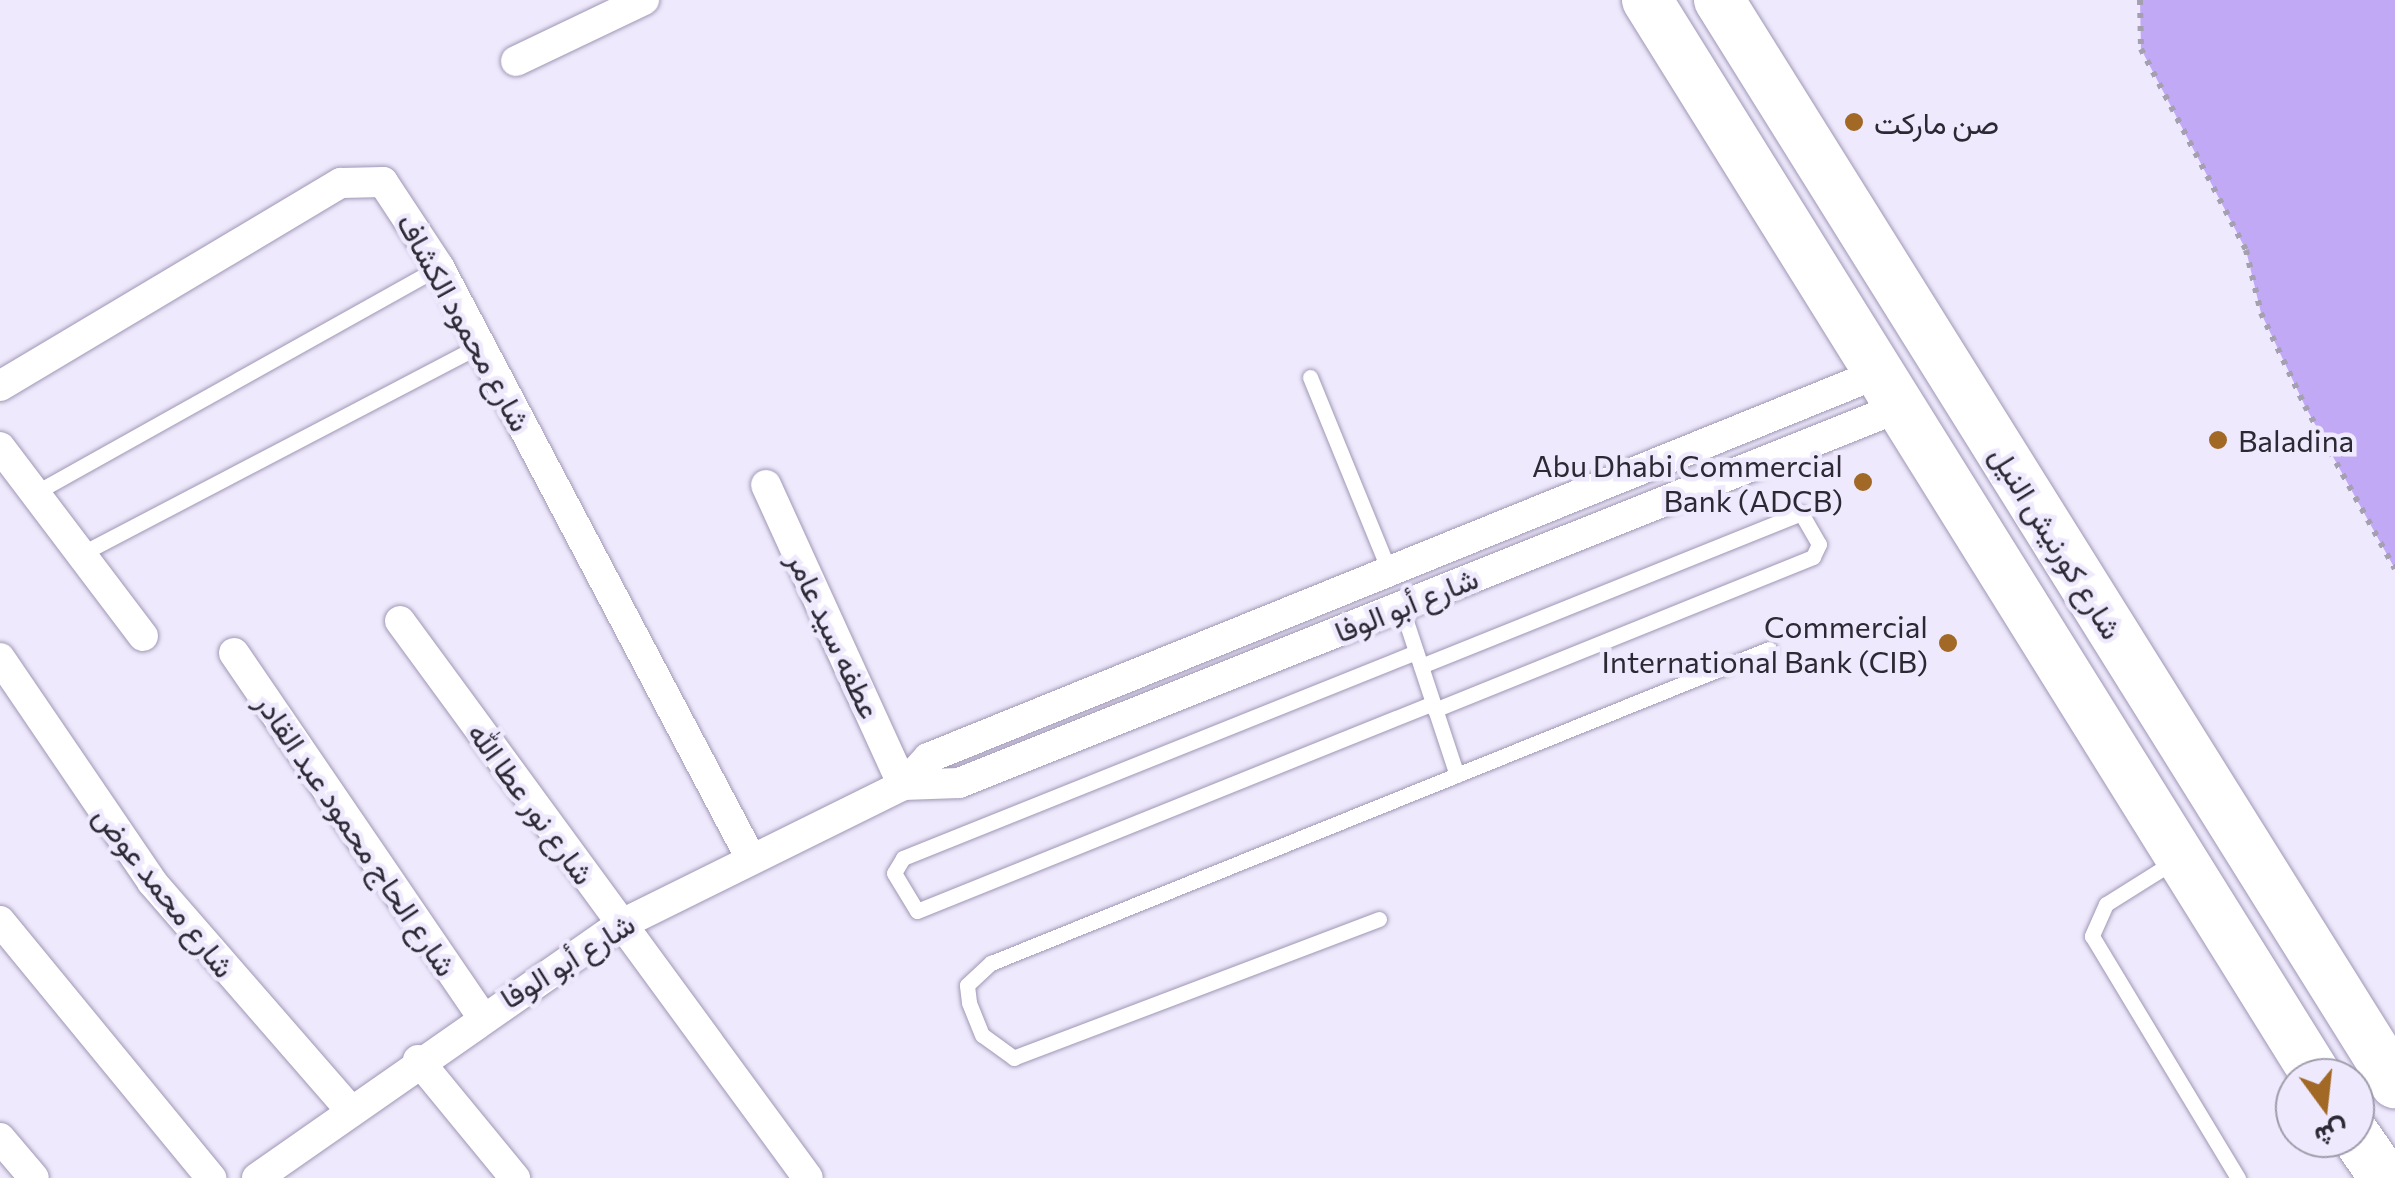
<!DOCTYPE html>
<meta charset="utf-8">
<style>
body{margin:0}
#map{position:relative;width:2395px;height:1178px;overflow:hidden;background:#eee9fc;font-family:Commissioner,Vazirmatn,sans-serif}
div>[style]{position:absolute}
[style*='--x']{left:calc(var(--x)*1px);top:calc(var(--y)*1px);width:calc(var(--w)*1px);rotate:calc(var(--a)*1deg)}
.water>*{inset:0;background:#c1a9f5}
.path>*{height:6px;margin-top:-3px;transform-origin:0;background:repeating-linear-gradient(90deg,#a4a0b0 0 5px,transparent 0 13px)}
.roads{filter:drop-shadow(0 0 2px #a097b5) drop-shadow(0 0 2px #a097b5)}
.service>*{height:15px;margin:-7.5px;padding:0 7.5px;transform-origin:7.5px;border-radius:7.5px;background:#fff}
.minor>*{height:30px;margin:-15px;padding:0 15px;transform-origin:15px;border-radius:15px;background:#fff}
.trunk>*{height:50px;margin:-25px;padding:0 25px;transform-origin:25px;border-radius:25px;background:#fff}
.dots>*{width:28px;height:28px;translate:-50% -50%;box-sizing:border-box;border:5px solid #eee9fc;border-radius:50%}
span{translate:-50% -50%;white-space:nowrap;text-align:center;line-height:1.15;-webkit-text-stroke:9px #eee9fc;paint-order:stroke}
.poi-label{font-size:30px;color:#2c2834}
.left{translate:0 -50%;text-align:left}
.right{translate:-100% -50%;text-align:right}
.street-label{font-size:30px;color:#2c2834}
.north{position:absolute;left:2275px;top:1058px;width:100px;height:100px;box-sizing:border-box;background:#eee9fc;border:2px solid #a09cac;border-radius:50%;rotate:165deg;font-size:28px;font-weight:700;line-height:40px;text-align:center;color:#2c2834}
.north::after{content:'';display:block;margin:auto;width:35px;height:45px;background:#a16826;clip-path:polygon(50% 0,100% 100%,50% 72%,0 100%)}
</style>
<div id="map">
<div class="water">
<div style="clip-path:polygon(2140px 0,2395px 0,2395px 569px,2305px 406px,2261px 313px,2246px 250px,2141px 49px)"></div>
</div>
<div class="path">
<div style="--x:2140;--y:0;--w:49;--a:88.8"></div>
<div style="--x:2141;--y:49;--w:227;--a:62.4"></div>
<div style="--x:2246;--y:250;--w:65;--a:76.6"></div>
<div style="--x:2261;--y:313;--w:103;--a:64.7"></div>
<div style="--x:2305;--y:406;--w:186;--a:61.1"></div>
</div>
<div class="roads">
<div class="service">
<div style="--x:1310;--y:377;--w:209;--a:67.8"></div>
<div style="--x:35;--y:493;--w:463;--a:-29.2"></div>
<div style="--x:81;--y:554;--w:450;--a:-27.6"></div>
<div style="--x:1401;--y:606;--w:178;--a:71.7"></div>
<div style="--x:1416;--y:652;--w:553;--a:158.12"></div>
<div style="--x:903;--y:858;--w:17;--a:121"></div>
<div style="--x:894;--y:873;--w:44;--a:58.8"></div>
<div style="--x:917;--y:911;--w:556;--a:-21.95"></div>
<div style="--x:1421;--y:666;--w:410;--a:-21.9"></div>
<div style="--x:1801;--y:513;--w:36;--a:60"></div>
<div style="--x:1819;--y:544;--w:14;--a:115"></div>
<div style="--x:1813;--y:557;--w:408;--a:158"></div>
<div style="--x:2173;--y:862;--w:79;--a:147.9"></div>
<div style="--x:2106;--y:904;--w:35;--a:114"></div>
<div style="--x:2092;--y:936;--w:283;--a:58.9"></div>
<div style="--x:1379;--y:919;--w:391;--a:159.2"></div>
<div style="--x:1014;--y:1058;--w:39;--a:-144"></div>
<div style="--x:982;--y:1035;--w:35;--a:-112"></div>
<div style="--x:969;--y:1002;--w:17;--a:-97"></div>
<div style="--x:967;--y:985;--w:33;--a:-43"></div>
<div style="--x:991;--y:963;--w:839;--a:-21.98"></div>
</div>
<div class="minor">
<div style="--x:516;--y:61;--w:142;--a:-25.5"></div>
<div style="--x:0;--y:386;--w:397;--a:-30.8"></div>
<div style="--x:341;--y:183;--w:42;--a:-1.4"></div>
<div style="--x:383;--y:182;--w:102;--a:56.6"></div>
<div style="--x:439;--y:267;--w:665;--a:62.2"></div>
<div style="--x:0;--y:447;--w:237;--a:52.9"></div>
<div style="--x:766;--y:485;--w:330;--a:65.5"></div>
<div style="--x:400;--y:621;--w:690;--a:53.78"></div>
<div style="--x:234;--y:653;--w:438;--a:55.7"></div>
<div style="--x:0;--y:658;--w:271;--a:55.8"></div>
<div style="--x:152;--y:882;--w:302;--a:49"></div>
<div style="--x:903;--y:785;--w:56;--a:-2"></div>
<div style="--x:959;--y:783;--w:1019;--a:-21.78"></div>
<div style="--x:0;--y:921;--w:333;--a:50.6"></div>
<div style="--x:418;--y:1060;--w:153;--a:50.6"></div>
<div style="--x:0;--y:1138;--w:52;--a:49.6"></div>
<div style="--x:257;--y:1178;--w:442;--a:-34.9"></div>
<div style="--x:620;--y:925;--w:316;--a:-26.3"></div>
<div style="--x:903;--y:785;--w:37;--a:-47"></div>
<div style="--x:928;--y:758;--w:1031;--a:-22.04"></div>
</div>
<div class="trunk">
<div style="--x:1647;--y:0;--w:1270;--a:58.1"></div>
<div style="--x:1719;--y:0;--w:1277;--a:58.03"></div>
<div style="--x:2355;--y:1135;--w:52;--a:55.1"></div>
</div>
</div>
<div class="dots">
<div style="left:1854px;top:122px;background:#a16826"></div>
<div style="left:2218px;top:440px;background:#a16826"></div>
<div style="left:1863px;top:482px;background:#a16826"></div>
<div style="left:1948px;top:643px;background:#a16826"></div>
</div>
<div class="poi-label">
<span class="left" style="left:1874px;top:122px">صن ماركت</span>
<span class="left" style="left:2238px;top:440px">Baladina</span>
<span class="right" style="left:1843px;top:482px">Abu Dhabi Commercial<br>Bank (ADCB)</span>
<span class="right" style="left:1928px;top:643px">Commercial<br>International Bank (CIB)</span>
</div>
<div class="street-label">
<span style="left:465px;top:322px;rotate:61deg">شارع محمود الكشاف</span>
<span style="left:2057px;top:542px;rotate:58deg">شارع كورنيش النيل</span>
<span style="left:1406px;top:604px;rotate:-22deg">شارع أبو الوفا</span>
<span style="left:835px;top:635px;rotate:65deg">عطفه سيد عامر</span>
<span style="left:532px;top:803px;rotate:54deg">شارع نور عطا الله</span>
<span style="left:357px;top:834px;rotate:56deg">شارع الحاج محمود عبد القادر</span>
<span style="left:165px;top:891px;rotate:52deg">شارع محمد عوض</span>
<span style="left:567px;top:960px;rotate:-32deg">شارع أبو الوفا</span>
</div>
<div class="north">ش</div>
</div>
